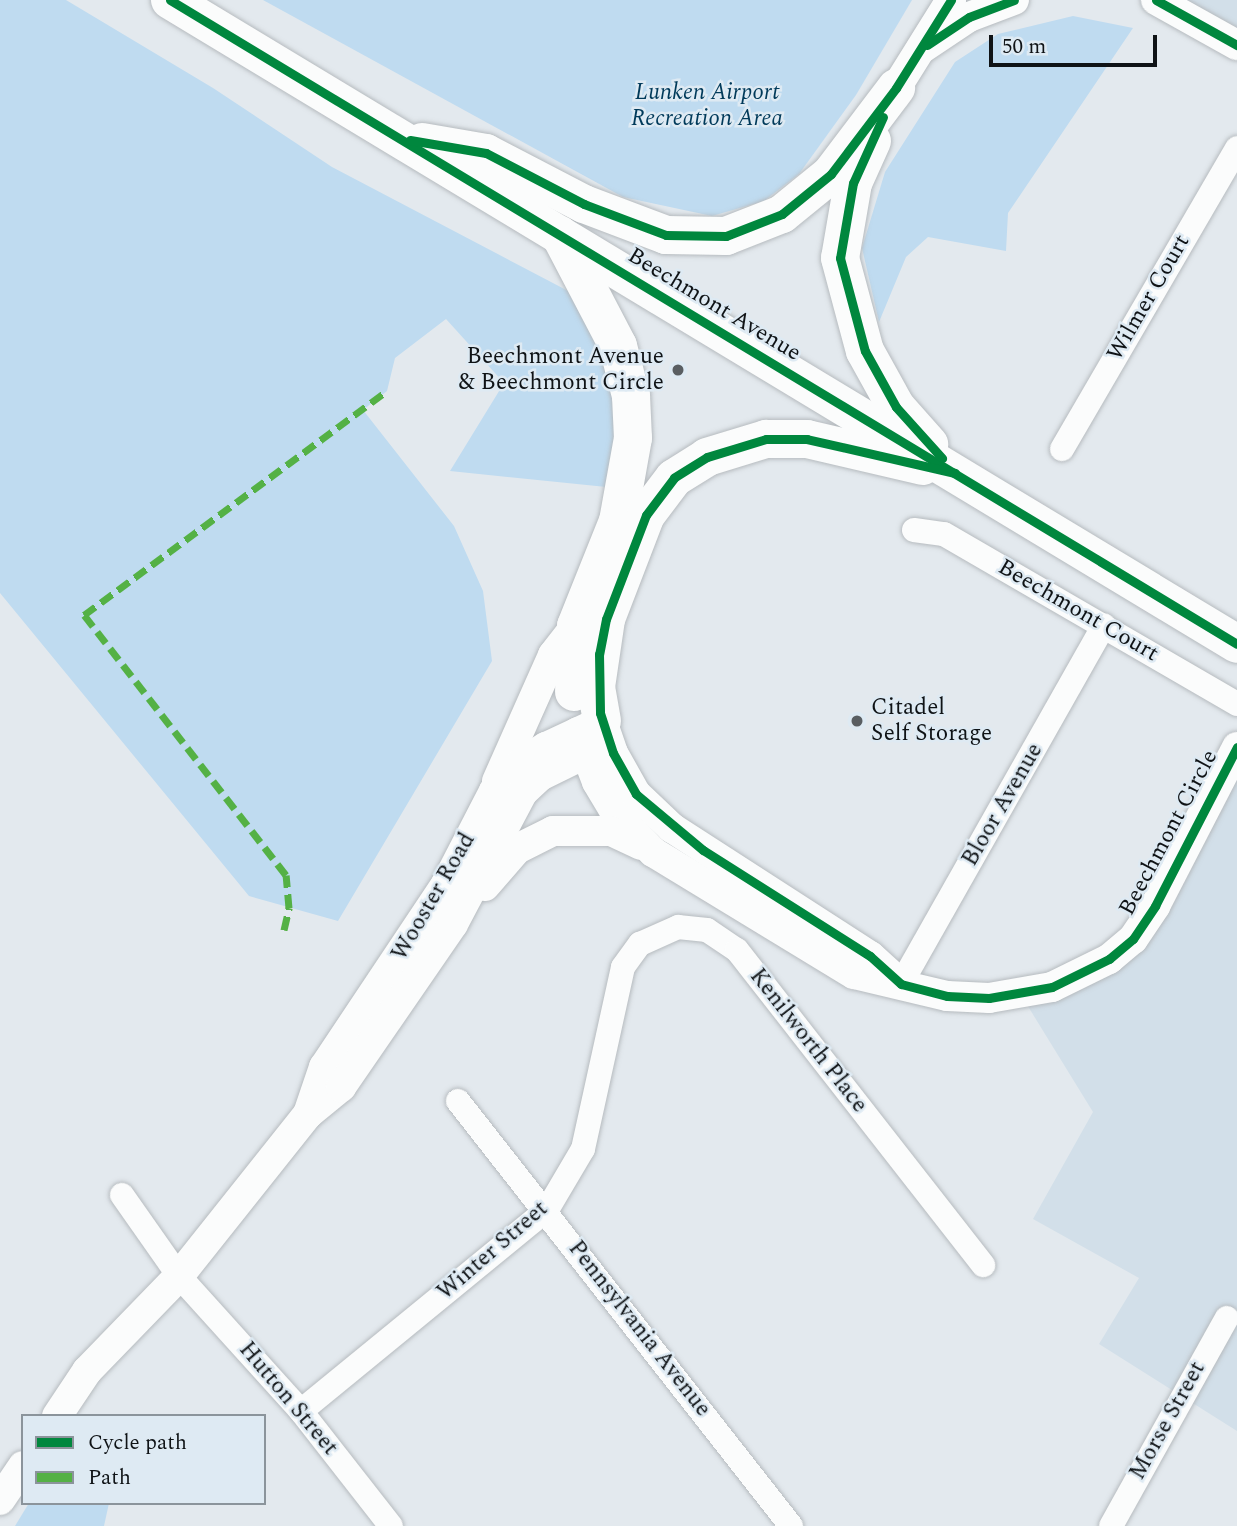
<!DOCTYPE html>
<style>
body{margin:0}
#map{position:relative;width:1237px;height:1526px;overflow:hidden;background:#e3e9ee;font-family:Spectral,serif}
div>[style]{position:absolute}
[style*='--x']{left:calc(var(--x)*1px);top:calc(var(--y)*1px);width:calc(var(--w)*1px);rotate:calc(var(--a)*1deg)}
.built>*{inset:0;background:#d2dfe9}
.green>*{inset:0;background:#bfdbf0}
.roads{filter:drop-shadow(0 0 2px #b6bbbf) drop-shadow(0 0 2px #b6bbbf)}
.minor>*{height:24px;margin:-12px;padding:0 12px;transform-origin:12px;border-radius:12px;background:#fbfcfc}
.tertiary>*{height:30px;margin:-15px;padding:0 15px;transform-origin:15px;border-radius:15px;background:#fbfcfc}
.trunk>*{height:38px;margin:-19px;padding:0 19px;transform-origin:19px;border-radius:19px;background:#fbfcfc}
.quiet>*{height:7px;margin-top:-3.5px;transform-origin:0;background:repeating-linear-gradient(90deg,#54b145 0 14px,transparent 0 21px)}
.cycleway>*{height:9px;margin:-4.5px;padding:0 4.5px;transform-origin:4.5px;border-radius:4.5px;background:#00873e}
.dots>*{width:19px;height:19px;translate:-50% -50%;box-sizing:border-box;border:4px solid #deeaf3;border-radius:50%}
span{translate:-50% -50%;white-space:nowrap;text-align:center;line-height:1.15;-webkit-text-stroke:5px #deeaf3;paint-order:stroke}
.park-label{font-size:23px;color:#003a5a;font-style:italic}
.street-label{font-size:23px;color:#0f1316}
.poi-label{font-size:23px;color:#0f1316}
.right{translate:-100% -50%;text-align:right}
.left{translate:0 -50%;text-align:left}
.legend{position:absolute;left:21px;top:1414px;width:245px;height:91px;box-sizing:border-box;background:#deeaf3;border:2px solid #8b949b;margin:0;padding:9px 12px;list-style:none;font-size:21px;color:#0f1316}
.legend li{display:flex;align-items:center;gap:14px;height:35px}
.legend b{width:35px;border:2px solid #8b949b}
.scale{position:absolute;left:989px;top:35px;width:168px;height:32px;box-sizing:border-box;border:4px solid #0f1316;border-top:0;padding-left:9px;font-size:21px;line-height:24px;white-space:nowrap;color:#0f1316;-webkit-text-stroke:5px #deeaf3;paint-order:stroke}
</style>
<div id="map">
<div class="built">
<div style="clip-path:polygon(1156px 0,1237px 0,1237px 45px)"></div>
<div style="clip-path:polygon(1237px 747px,1237px 1431px,1099px 1344px,1139px 1278px,1033px 1219px,1093px 1112px,1021px 995px,1109px 959px)"></div>
</div>
<div class="green">
<div style="clip-path:polygon(0 0,66px 0,213px 88px,332px 167px,593px 304px,618px 346px,626px 489px,450px 471px,504px 383px,446px 319px,395px 358px,387px 391px,363px 410px,454px 526px,483px 591px,492px 661px,338px 921px,249px 896px,0 593px)"></div>
<div style="clip-path:polygon(263px 0,912px 0,856px 95px,799px 174px,764px 201px,712px 216px,623px 197px)"></div>
<div style="clip-path:polygon(1073px 16px,1133px 28px,1008px 213px,1006px 251px,928px 237px,906px 257px,879px 322px,862px 248px,885px 172px,955px 62px,998px 34px)"></div>
<div style="clip-path:polygon(29px 1503px,109px 1503px,104px 1526px,15px 1526px)"></div>
</div>
<div class="roads">
<div class="minor">
<div style="--x:1062;--y:449;--w:348;--a:-59.8"></div>
<div style="--x:914;--y:530;--w:30;--a:8"></div>
<div style="--x:944;--y:534;--w:339;--a:30.1"></div>
<div style="--x:901;--y:984;--w:412;--a:-60.5"></div>
<div style="--x:458;--y:1101;--w:540;--a:51.92"></div>
<div style="--x:122;--y:1195;--w:99;--a:54.9"></div>
<div style="--x:179;--y:1276;--w:182;--a:47.9"></div>
<div style="--x:301;--y:1411;--w:146;--a:52"></div>
<div style="--x:301;--y:1411;--w:318;--a:-39.3"></div>
<div style="--x:547;--y:1210;--w:71;--a:-59.5"></div>
<div style="--x:583;--y:1149;--w:186;--a:-77.6"></div>
<div style="--x:623;--y:967;--w:29;--a:-54"></div>
<div style="--x:640;--y:944;--w:42;--a:-24.1"></div>
<div style="--x:678;--y:927;--w:29;--a:6"></div>
<div style="--x:707;--y:930;--w:36;--a:34"></div>
<div style="--x:737;--y:950;--w:400;--a:52"></div>
<div style="--x:1111;--y:1526;--w:238;--a:-60.9"></div>
</div>
<div class="tertiary">
<div style="--x:1156;--y:0;--w:93;--a:29.1"></div>
<div style="--x:921;--y:49;--w:58;--a:-33.7"></div>
<div style="--x:969;--y:17;--w:48;--a:-20.7"></div>
<div style="--x:896;--y:88;--w:104;--a:-58"></div>
<div style="--x:578;--y:732;--w:53;--a:69.2"></div>
<div style="--x:597;--y:782;--w:39;--a:59"></div>
<div style="--x:617;--y:815;--w:52;--a:45.8"></div>
<div style="--x:653;--y:852;--w:235;--a:31.3"></div>
<div style="--x:854;--y:974;--w:96;--a:13.3"></div>
<div style="--x:947;--y:996;--w:42;--a:2.7"></div>
<div style="--x:989;--y:998;--w:64;--a:-9.9"></div>
<div style="--x:1052;--y:987;--w:64;--a:-26.2"></div>
<div style="--x:1109;--y:959;--w:31;--a:-40"></div>
<div style="--x:1133;--y:939;--w:40;--a:-56"></div>
<div style="--x:1155;--y:906;--w:179;--a:-62.7"></div>
<div style="--x:497;--y:781;--w:138;--a:-66"></div>
<div style="--x:553;--y:655;--w:37;--a:-52"></div>
<div style="--x:485;--y:886;--w:49;--a:-49.1"></div>
<div style="--x:517;--y:849;--w:40;--a:-26.6"></div>
<div style="--x:553;--y:831;--w:58;--a:0"></div>
<div style="--x:611;--y:831;--w:33;--a:25"></div>
<div style="--x:308;--y:1114;--w:50;--a:-71.2"></div>
<div style="--x:324;--y:1067;--w:220;--a:-56.3"></div>
<div style="--x:446;--y:884;--w:105;--a:-62.7"></div>
<div style="--x:494;--y:791;--w:39;--a:-46"></div>
<div style="--x:521;--y:763;--w:30;--a:-33"></div>
<div style="--x:546;--y:747;--w:62;--a:-24.9"></div>
<div style="--x:602;--y:721;--w:34;--a:71"></div>
<div style="--x:613;--y:753;--w:47;--a:60.7"></div>
<div style="--x:636;--y:794;--w:50;--a:43.4"></div>
<div style="--x:672;--y:828;--w:236;--a:32.9"></div>
<div style="--x:870;--y:956;--w:42;--a:42.1"></div>
<div style="--x:57;--y:1416;--w:54;--a:-56.3"></div>
<div style="--x:87;--y:1371;--w:132;--a:-45.9"></div>
<div style="--x:179;--y:1276;--w:207;--a:-51.5"></div>
<div style="--x:308;--y:1114;--w:43;--a:-39.3"></div>
<div style="--x:341;--y:1087;--w:198;--a:-55.5"></div>
<div style="--x:453;--y:924;--w:149;--a:-62.1"></div>
<div style="--x:523;--y:792;--w:23;--a:-43"></div>
<div style="--x:540;--y:776;--w:68;--a:-26.2"></div>
<div style="--x:0;--y:1500;--w:41;--a:-55.9"></div>
</div>
<div class="trunk">
<div style="--x:170;--y:0;--w:1246;--a:31.11"></div>
<div style="--x:872;--y:141;--w:46;--a:114.3"></div>
<div style="--x:853;--y:183;--w:76;--a:99.8"></div>
<div style="--x:840;--y:258;--w:96;--a:75"></div>
<div style="--x:865;--y:351;--w:64;--a:61"></div>
<div style="--x:896;--y:407;--w:50;--a:48.3"></div>
<div style="--x:422;--y:142;--w:65;--a:9.8"></div>
<div style="--x:486;--y:153;--w:110;--a:27.5"></div>
<div style="--x:584;--y:204;--w:88;--a:20.7"></div>
<div style="--x:666;--y:235;--w:60;--a:1"></div>
<div style="--x:726;--y:236;--w:60;--a:-21.4"></div>
<div style="--x:782;--y:214;--w:63;--a:-39.2"></div>
<div style="--x:831;--y:174;--w:108;--a:-52.9"></div>
<div style="--x:560;--y:235;--w:125;--a:62.4"></div>
<div style="--x:618;--y:346;--w:52;--a:75.4"></div>
<div style="--x:631;--y:396;--w:42;--a:87.3"></div>
<div style="--x:633;--y:438;--w:84;--a:100.2"></div>
<div style="--x:618;--y:521;--w:113;--a:111.8"></div>
<div style="--x:576;--y:626;--w:66;--a:91.7"></div>
<div style="--x:602;--y:721;--w:35;--a:-100"></div>
<div style="--x:596;--y:687;--w:69;--a:-81.6"></div>
<div style="--x:606;--y:619;--w:111;--a:-69"></div>
<div style="--x:646;--y:515;--w:46;--a:-52.9"></div>
<div style="--x:674;--y:478;--w:39;--a:-32"></div>
<div style="--x:707;--y:457;--w:62;--a:-17"></div>
<div style="--x:766;--y:439;--w:41;--a:0"></div>
<div style="--x:807;--y:439;--w:119;--a:13.1"></div>
</div>
</div>
<div class="quiet">
<div style="--x:284;--y:930;--w:23;--a:-77"></div>
<div style="--x:289;--y:908;--w:33;--a:-95"></div>
<div style="--x:286;--y:875;--w:329;--a:-127.8"></div>
<div style="--x:84;--y:615;--w:377;--a:-36.5"></div>
</div>
<div class="cycleway">
<div style="--x:170;--y:0;--w:1246;--a:31.11"></div>
<div style="--x:1156;--y:0;--w:93;--a:29.1"></div>
<div style="--x:927;--y:45;--w:50;--a:-33.7"></div>
<div style="--x:969;--y:17;--w:48;--a:-20.7"></div>
<div style="--x:883;--y:117;--w:72;--a:114.4"></div>
<div style="--x:853;--y:183;--w:76;--a:99.8"></div>
<div style="--x:840;--y:258;--w:96;--a:75"></div>
<div style="--x:865;--y:351;--w:64;--a:61"></div>
<div style="--x:896;--y:407;--w:69;--a:48"></div>
<div style="--x:410;--y:140;--w:77;--a:9.7"></div>
<div style="--x:486;--y:153;--w:110;--a:27.5"></div>
<div style="--x:584;--y:204;--w:88;--a:20.7"></div>
<div style="--x:666;--y:235;--w:60;--a:1"></div>
<div style="--x:726;--y:236;--w:60;--a:-21.4"></div>
<div style="--x:782;--y:214;--w:63;--a:-39.2"></div>
<div style="--x:831;--y:174;--w:108;--a:-52.9"></div>
<div style="--x:896;--y:88;--w:104;--a:-58"></div>
<div style="--x:955;--y:473;--w:152;--a:-167.1"></div>
<div style="--x:807;--y:439;--w:41;--a:180"></div>
<div style="--x:766;--y:439;--w:62;--a:163"></div>
<div style="--x:707;--y:457;--w:39;--a:148"></div>
<div style="--x:674;--y:478;--w:46;--a:127.1"></div>
<div style="--x:646;--y:515;--w:111;--a:111"></div>
<div style="--x:606;--y:619;--w:36;--a:101"></div>
<div style="--x:599;--y:654;--w:59;--a:89"></div>
<div style="--x:600;--y:713;--w:42;--a:72"></div>
<div style="--x:613;--y:753;--w:47;--a:60.7"></div>
<div style="--x:636;--y:794;--w:87;--a:39.9"></div>
<div style="--x:703;--y:850;--w:198;--a:32.4"></div>
<div style="--x:870;--y:956;--w:42;--a:42.1"></div>
<div style="--x:901;--y:984;--w:48;--a:14.6"></div>
<div style="--x:947;--y:996;--w:42;--a:2.7"></div>
<div style="--x:989;--y:998;--w:64;--a:-9.9"></div>
<div style="--x:1052;--y:987;--w:64;--a:-26.2"></div>
<div style="--x:1109;--y:959;--w:31;--a:-40"></div>
<div style="--x:1133;--y:939;--w:40;--a:-56"></div>
<div style="--x:1155;--y:906;--w:179;--a:-62.7"></div>
</div>
<div class="dots">
<div style="left:678px;top:370px;background:#595e62"></div>
<div style="left:857px;top:721px;background:#595e62"></div>
</div>
<div class="park-label">
<span style="left:707px;top:106px">Lunken Airport<br>Recreation Area</span>
</div>
<div class="street-label">
<span style="left:1149px;top:298px;rotate:-60deg">Wilmer Court</span>
<span style="left:714px;top:305px;rotate:31deg">Beechmont Avenue</span>
<span style="left:1078px;top:611px;rotate:30deg">Beechmont Court</span>
<span style="left:1003px;top:805px;rotate:-60deg">Bloor Avenue</span>
<span style="left:1169px;top:833px;rotate:-62deg">Beechmont Circle</span>
<span style="left:434px;top:897px;rotate:-60deg">Wooster Road</span>
<span style="left:808px;top:1041px;rotate:52deg">Kenilworth Place</span>
<span style="left:493px;top:1251px;rotate:-41deg">Winter Street</span>
<span style="left:639px;top:1329px;rotate:52deg">Pennsylvania Avenue</span>
<span style="left:288px;top:1399px;rotate:50deg">Hutton Street</span>
<span style="left:1168px;top:1421px;rotate:-61deg">Morse Street</span>
</div>
<div class="poi-label">
<span class="right" style="left:664px;top:370px">Beechmont Avenue<br>&amp; Beechmont Circle</span>
<span class="left" style="left:871px;top:721px">Citadel<br>Self Storage</span>
</div>
<ul class="legend">
<li><b style="height:9px;background:#00873e"></b>Cycle path</li>
<li><b style="height:9px;background:#54b145"></b>Path</li>
</ul>
<div class="scale">50 m</div>
</div>
